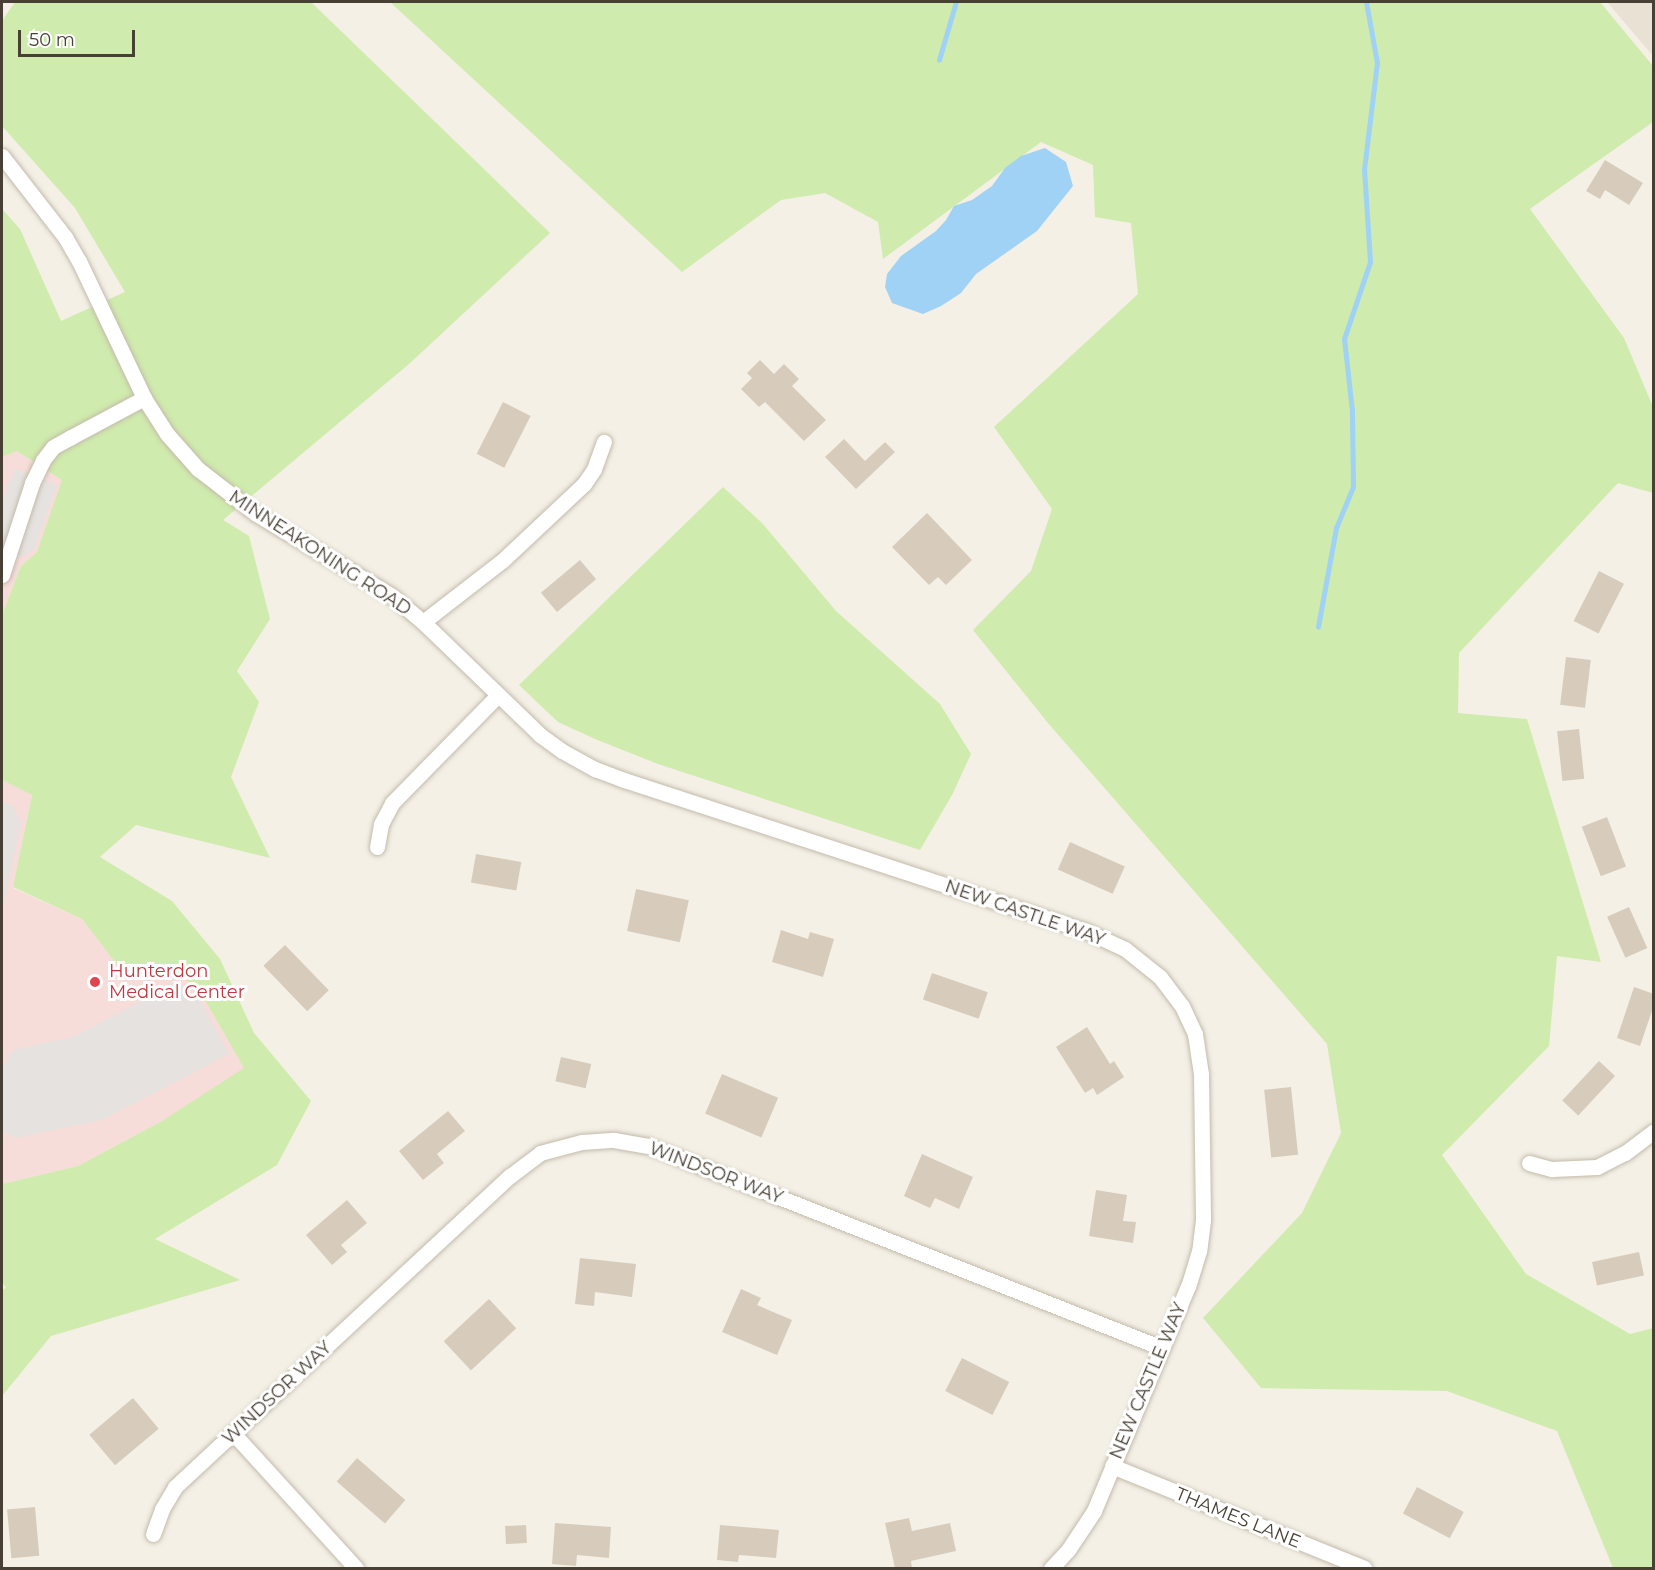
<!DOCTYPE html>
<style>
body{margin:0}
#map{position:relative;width:1655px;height:1570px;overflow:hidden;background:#f4f0e6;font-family:Montserrat,sans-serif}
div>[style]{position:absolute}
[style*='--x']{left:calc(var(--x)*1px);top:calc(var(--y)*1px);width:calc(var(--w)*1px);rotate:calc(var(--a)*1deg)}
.residential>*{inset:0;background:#e9e2d4}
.medical>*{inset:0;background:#f6ddd9}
.green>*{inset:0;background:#cfebad}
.parking>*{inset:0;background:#e5e2df}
.water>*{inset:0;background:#9fd2f5}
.stream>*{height:4.5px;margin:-2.25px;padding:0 2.25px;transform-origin:2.25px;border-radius:2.25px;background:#9fd2f5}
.building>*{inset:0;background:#d7ccbb;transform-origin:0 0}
.roads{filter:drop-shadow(0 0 2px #c3bbab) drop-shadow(0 0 2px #c3bbab)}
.minor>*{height:15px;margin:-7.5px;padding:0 7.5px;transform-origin:7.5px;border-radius:7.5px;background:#fff}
.dots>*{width:16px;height:16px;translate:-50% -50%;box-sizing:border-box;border:3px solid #fff;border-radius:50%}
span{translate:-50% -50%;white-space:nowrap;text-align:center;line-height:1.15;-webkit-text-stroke:6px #fff;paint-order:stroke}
.street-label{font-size:18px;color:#484035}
.health-label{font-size:18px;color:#be3a42}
.left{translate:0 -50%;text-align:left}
.frame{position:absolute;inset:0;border:3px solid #484035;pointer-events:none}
.scale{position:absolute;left:18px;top:30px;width:117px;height:27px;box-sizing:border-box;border:3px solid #484035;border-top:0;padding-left:8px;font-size:18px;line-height:21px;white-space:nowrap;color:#484035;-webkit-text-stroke:4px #fff;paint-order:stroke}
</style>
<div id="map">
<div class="residential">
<div style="clip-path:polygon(1607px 2px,1653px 2px,1653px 56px)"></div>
</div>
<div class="medical">
<div style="clip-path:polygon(17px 451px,63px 480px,37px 552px,21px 566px,2px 615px,2px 457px)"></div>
<div style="clip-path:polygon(2px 780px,32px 795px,13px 888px,82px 919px,118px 966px,179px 975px,198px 988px,245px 1069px,162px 1121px,78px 1166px,2px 1184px)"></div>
</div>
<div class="green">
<div style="clip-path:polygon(15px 2px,311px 2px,550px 233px,409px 364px,223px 520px,249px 536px,270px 619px,237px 671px,259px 702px,231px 777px,270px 858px,136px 825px,100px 857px,172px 901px,220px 959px,254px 1033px,311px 1101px,277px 1165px,155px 1239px,240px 1280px,51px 1336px,2px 1396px,2px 1290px,6px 1288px,2px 1282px,2px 1184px,78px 1166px,162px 1121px,244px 1068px,198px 988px,178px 975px,118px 966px,82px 919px,13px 887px,32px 795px,2px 780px,2px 615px,21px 566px,37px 552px,62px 480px,17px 451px,2px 457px,2px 209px,20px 229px,61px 321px,125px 292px,75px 208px,2px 126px,2px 21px)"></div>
<div style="clip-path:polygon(390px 2px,1600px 2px,1653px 66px,1653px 122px,1530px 209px,1624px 338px,1653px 407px,1653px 493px,1618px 483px,1459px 653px,1458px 713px,1527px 719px,1601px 962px,1557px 956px,1549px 1046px,1442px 1155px,1526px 1274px,1630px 1334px,1653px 1328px,1653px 1568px,1613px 1568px,1557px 1431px,1447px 1391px,1261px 1388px,1203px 1318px,1302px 1213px,1341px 1133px,1327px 1044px,1048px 723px,973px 630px,1031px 571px,1052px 509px,994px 427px,1138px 294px,1131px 223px,1095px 217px,1093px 165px,1041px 142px,883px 259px,878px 222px,825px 193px,781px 200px,682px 272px)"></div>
<div style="clip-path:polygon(723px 487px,762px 523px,836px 611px,940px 704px,971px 754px,952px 795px,920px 850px,658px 764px,595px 739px,558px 722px,519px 685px)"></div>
</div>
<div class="parking">
<div style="clip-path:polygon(15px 469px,57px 485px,34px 550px,2px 566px,2px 502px)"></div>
<div style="clip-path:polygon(2px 802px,12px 805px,21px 822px,2px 914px)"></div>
<div style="clip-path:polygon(174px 984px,198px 997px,229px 1054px,102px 1120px,16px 1138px,2px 1131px,2px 1068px,13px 1050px,73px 1037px)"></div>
</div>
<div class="water">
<div style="clip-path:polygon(1045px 148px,1066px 162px,1073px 186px,1037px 231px,976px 274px,961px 293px,941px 306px,923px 314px,892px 303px,885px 287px,887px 274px,901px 256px,936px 231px,946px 220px,954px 206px,972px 200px,992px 186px,1005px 168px,1021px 156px)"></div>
</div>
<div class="stream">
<div style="--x:939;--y:60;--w:60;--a:-73.7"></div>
<div style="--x:1318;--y:627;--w:101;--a:-79.7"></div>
<div style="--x:1336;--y:528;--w:44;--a:-67.5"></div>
<div style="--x:1353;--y:487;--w:76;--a:-90.8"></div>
<div style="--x:1352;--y:411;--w:72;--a:-96.3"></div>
<div style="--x:1344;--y:339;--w:81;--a:-71.3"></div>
<div style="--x:1370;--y:262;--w:92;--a:-93.7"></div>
<div style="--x:1364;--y:170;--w:108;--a:-83.1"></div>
<div style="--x:1377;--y:63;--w:62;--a:-100.2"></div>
</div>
<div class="building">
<div style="clip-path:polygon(1605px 160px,1643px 183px,1629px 205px,1605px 190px,1600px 199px,1586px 191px)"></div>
<div style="clip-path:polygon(760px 360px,774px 374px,784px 364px,799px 379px,792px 386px,826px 420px,804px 441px,765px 402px,759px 407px,741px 389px,752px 378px,747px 373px)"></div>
<div style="left:503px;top:402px;width:31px;height:58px;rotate:27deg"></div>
<div style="clip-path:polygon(844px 439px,865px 461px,885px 442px,895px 452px,856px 489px,825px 457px)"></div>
<div style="clip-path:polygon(927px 513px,972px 560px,946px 585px,938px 577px,929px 585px,892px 547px)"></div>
<div style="left:580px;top:560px;width:25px;height:51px;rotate:50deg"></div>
<div style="left:1599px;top:571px;width:28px;height:56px;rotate:27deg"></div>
<div style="left:1566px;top:657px;width:25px;height:48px;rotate:7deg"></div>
<div style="left:1579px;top:729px;width:50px;height:22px;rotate:84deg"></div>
<div style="left:1607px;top:817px;width:53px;height:27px;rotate:69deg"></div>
<div style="left:1070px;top:842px;width:60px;height:30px;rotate:24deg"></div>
<div style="left:476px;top:854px;width:46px;height:29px;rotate:10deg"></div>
<div style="left:636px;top:889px;width:54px;height:43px;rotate:12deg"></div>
<div style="left:1629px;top:907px;width:45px;height:24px;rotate:66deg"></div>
<div style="clip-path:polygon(781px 930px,808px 939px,810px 932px,834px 939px,823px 977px,772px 962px)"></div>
<div style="left:285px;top:945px;width:63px;height:30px;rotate:46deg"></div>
<div style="left:932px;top:973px;width:59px;height:28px;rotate:19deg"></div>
<div style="clip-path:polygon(1634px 987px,1654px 994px,1654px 1005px,1640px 1046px,1617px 1038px)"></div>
<div style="clip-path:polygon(1087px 1027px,1110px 1064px,1114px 1061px,1124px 1077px,1097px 1095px,1093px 1088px,1085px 1093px,1056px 1047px)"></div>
<div style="left:561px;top:1057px;width:31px;height:25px;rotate:13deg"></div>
<div style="left:1599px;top:1061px;width:22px;height:54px;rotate:43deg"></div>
<div style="left:722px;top:1074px;width:61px;height:43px;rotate:23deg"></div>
<div style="left:1291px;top:1087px;width:68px;height:27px;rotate:84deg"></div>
<div style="clip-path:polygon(448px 1111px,465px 1131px,437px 1154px,444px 1163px,423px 1180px,399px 1151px)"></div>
<div style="clip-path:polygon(922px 1154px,973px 1177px,959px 1209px,935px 1198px,930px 1208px,904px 1196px)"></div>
<div style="clip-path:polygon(1096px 1190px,1127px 1195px,1123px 1221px,1136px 1222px,1133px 1243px,1089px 1236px)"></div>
<div style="clip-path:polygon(347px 1200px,367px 1223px,341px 1245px,347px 1252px,332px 1265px,306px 1235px)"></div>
<div style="left:1639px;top:1252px;width:24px;height:48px;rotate:78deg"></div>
<div style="clip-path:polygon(580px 1258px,636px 1264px,632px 1297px,595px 1292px,594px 1306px,575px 1304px)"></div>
<div style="clip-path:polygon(741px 1289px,761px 1298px,757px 1305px,792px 1320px,777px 1355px,722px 1332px)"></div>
<div style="left:489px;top:1299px;width:40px;height:62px;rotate:47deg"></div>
<div style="left:962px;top:1358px;width:53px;height:37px;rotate:27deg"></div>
<div style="left:133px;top:1398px;width:40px;height:57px;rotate:50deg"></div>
<div style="left:357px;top:1458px;width:64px;height:31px;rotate:41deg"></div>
<div style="left:1417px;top:1487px;width:53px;height:30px;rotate:28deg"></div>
<div style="left:35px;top:1507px;width:49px;height:28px;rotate:85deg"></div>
<div style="clip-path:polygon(909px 1518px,912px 1531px,950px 1523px,956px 1551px,911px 1561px,912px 1568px,895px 1568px,885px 1523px)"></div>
<div style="clip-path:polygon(555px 1523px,611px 1527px,609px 1558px,577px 1555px,576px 1566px,552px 1564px)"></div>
<div style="left:526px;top:1525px;width:18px;height:21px;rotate:87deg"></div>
<div style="clip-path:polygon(720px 1525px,779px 1530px,776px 1558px,739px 1555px,738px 1562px,717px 1560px)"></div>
</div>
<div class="roads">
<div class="minor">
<div style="--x:2;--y:156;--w:103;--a:52.1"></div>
<div style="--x:65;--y:237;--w:28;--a:60"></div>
<div style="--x:79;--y:261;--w:152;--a:64.6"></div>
<div style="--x:144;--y:398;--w:43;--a:57.4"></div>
<div style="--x:167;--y:434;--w:47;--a:48.5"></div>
<div style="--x:198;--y:469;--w:72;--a:37.7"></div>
<div style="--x:255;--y:513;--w:160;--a:31.2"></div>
<div style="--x:392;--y:596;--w:40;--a:40"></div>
<div style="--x:423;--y:622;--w:163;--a:44"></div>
<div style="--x:540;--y:735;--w:27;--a:36"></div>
<div style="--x:562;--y:751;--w:38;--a:29"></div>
<div style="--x:595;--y:769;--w:31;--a:21"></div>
<div style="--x:624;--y:780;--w:486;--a:18.1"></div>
<div style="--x:1086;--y:931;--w:43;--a:24.8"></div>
<div style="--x:1125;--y:949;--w:45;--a:38.7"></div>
<div style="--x:1160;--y:977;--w:36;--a:53"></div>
<div style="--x:1182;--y:1006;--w:31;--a:65"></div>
<div style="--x:1195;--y:1034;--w:40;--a:81.5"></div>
<div style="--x:1201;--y:1074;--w:146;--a:89.2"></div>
<div style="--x:1203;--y:1220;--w:31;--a:97"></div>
<div style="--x:1199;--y:1251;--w:37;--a:107"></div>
<div style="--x:1188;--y:1286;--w:244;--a:112.7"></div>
<div style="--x:1094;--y:1511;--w:47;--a:123.7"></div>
<div style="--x:1068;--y:1550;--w:25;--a:133"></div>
<div style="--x:2;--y:575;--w:97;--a:-71.9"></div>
<div style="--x:32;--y:483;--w:25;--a:-64"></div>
<div style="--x:43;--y:460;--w:16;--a:-52"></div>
<div style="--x:53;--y:447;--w:21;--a:-29"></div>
<div style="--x:71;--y:437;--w:83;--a:-28.1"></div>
<div style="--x:423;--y:622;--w:101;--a:-37.8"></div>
<div style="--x:503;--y:560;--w:111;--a:-43.2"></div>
<div style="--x:584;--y:484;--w:18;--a:-56"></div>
<div style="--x:594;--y:469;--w:29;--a:-70"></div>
<div style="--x:377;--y:847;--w:23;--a:-80"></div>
<div style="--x:381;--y:824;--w:24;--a:-62"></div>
<div style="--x:392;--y:803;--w:150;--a:-45.5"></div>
<div style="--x:1529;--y:1163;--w:24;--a:15"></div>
<div style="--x:1552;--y:1169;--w:45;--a:-2.5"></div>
<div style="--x:1597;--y:1167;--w:31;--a:-27"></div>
<div style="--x:1625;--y:1153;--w:36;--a:-37"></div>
<div style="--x:233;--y:1433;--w:183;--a:47.7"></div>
<div style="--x:1112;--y:1466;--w:272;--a:22"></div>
<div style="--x:153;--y:1534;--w:27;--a:-70"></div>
<div style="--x:162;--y:1509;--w:26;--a:-59"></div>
<div style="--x:175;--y:1487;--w:457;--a:-42.9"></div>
<div style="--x:510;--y:1176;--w:38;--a:-37"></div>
<div style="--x:540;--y:1153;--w:43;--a:-14.7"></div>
<div style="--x:582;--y:1142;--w:32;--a:-4"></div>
<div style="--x:614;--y:1140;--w:36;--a:10"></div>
<div style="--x:649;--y:1146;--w:551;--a:21.49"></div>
</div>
</div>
<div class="dots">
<div style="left:95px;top:982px;background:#e0444e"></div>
</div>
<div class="street-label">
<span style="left:320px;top:553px;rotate:33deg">MINNEAKONING ROAD</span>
<span style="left:1025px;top:913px;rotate:19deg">NEW CASTLE WAY</span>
<span style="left:716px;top:1173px;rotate:21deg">WINDSOR WAY</span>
<span style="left:1148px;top:1381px;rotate:-67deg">NEW CASTLE WAY</span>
<span style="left:277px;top:1393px;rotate:-43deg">WINDSOR WAY</span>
<span style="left:1238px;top:1518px;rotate:22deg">THAMES LANE</span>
</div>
<div class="health-label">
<span class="left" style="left:109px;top:982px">Hunterdon<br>Medical Center</span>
</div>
<div class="frame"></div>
<div class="scale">50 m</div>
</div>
